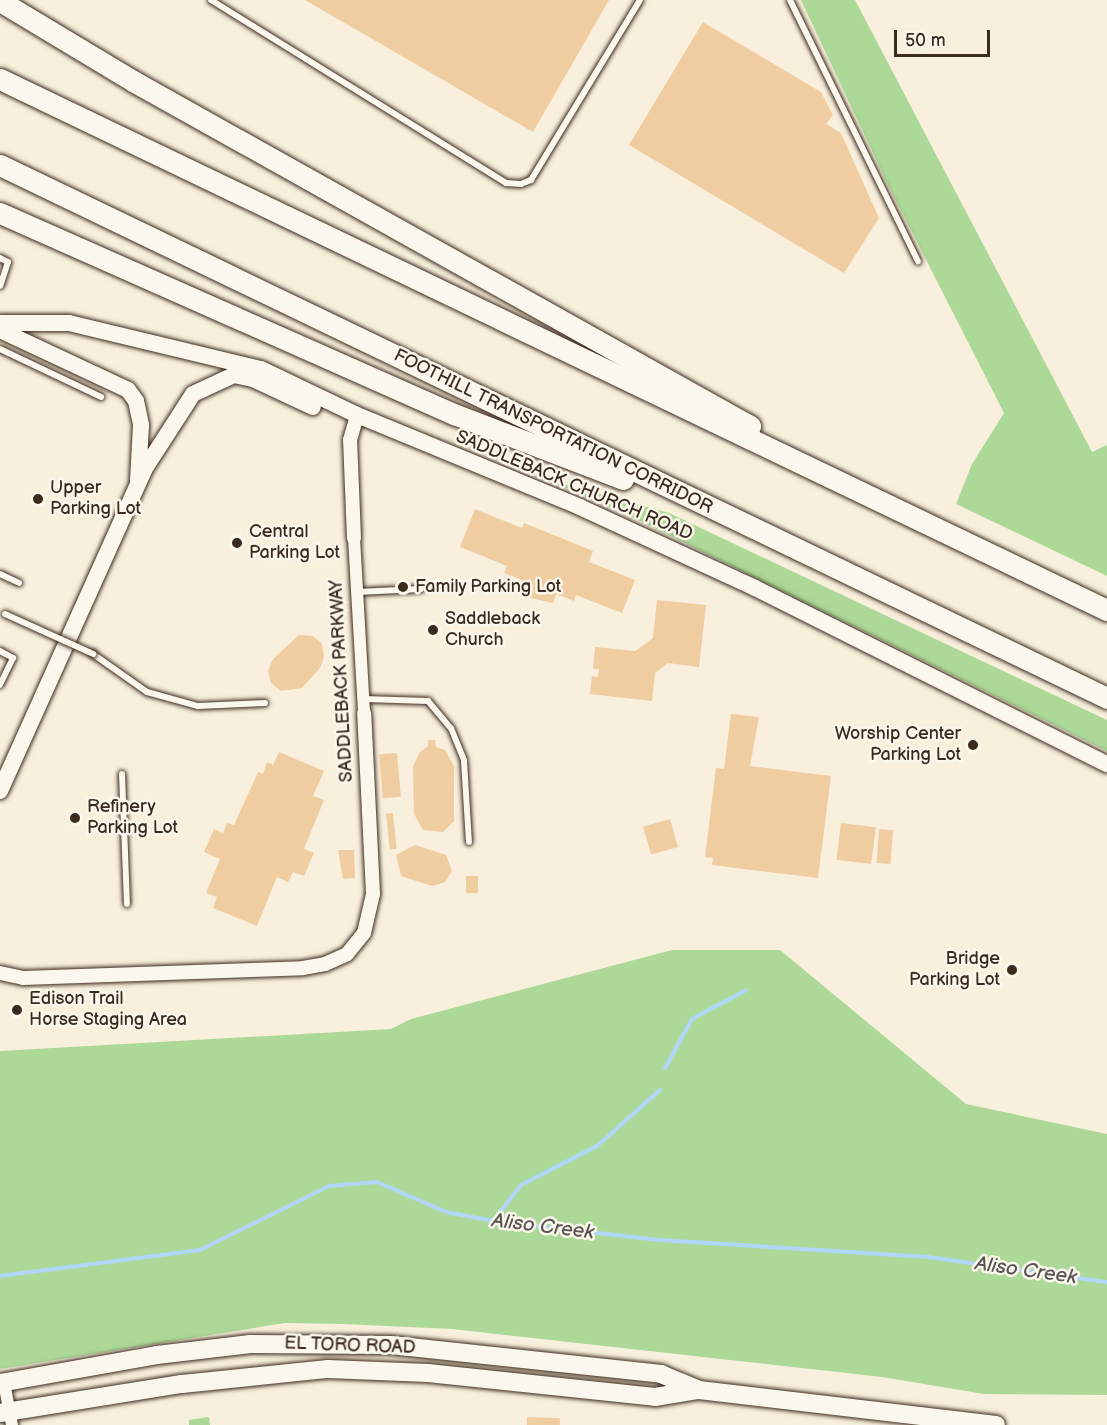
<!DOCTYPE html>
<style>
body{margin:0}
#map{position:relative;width:1107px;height:1425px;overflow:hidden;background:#f9efdd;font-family:"Balsamiq Sans",sans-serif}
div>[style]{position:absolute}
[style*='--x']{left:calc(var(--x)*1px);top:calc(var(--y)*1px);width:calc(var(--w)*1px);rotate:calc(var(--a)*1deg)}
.green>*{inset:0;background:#acd997}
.stream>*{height:4px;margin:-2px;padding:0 2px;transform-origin:2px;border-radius:2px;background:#b2d5fa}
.building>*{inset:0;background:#f0cda1;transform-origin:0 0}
.roads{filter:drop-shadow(0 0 2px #3b2a1e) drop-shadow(0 0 2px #3b2a1e)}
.service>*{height:6px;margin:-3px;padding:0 3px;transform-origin:3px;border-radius:3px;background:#fbf7ec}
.minor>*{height:12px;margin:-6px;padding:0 6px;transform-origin:6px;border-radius:6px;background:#fbf7ec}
.tertiary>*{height:14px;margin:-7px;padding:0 7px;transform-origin:7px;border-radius:7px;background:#fbf7ec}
.secondary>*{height:16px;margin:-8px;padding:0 8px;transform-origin:8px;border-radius:8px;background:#fbf7ec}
.primary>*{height:18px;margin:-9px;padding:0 9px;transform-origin:9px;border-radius:9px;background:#fbf7ec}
.motorway>*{height:21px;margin:-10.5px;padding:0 10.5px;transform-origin:10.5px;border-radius:10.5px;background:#fbf7ec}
.bridges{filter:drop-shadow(0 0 2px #3b2a1e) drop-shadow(0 0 2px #3b2a1e)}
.service-bridge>*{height:6px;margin:-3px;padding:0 3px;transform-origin:3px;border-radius:3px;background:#fbf7ec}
.dots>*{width:16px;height:16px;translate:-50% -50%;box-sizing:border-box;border:3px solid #fbf7ec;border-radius:50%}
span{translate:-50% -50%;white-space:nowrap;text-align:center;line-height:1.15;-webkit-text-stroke:5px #fbf7ec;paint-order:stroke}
.street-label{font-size:18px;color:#3b2a1e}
.poi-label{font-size:18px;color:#3b2a1e}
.left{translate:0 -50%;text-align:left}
.right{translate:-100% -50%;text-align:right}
.water-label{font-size:20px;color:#595555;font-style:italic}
.scale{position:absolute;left:894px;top:30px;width:96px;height:27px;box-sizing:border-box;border:3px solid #3b2a1e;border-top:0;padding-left:8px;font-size:18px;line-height:21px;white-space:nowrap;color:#3b2a1e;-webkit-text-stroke:4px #fbf7ec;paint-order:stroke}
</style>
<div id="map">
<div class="green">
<div style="clip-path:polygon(801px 0,855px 0,1092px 452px,1107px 445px,1107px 576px,956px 504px,972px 464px,1004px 413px,889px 187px)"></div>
<div style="clip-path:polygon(540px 477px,669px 513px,1107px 720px,1107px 751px,624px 513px)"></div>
<div style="clip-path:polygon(672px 950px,780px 950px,966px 1104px,1107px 1134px,1107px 1395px,984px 1394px,882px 1377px,452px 1329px,343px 1324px,285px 1323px,0 1369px,0 1051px,391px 1029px,411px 1019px)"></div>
<div style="clip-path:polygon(209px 1417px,210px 1425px,189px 1425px,189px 1420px)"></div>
</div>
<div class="stream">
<div style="--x:665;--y:1068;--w:56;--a:-61.1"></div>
<div style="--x:692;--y:1019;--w:61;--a:-28.2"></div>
<div style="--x:493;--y:1221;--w:46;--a:-52.1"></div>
<div style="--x:521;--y:1185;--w:85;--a:-27.2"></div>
<div style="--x:597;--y:1146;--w:84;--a:-41.6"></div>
<div style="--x:0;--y:1276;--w:202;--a:-7.4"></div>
<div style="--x:200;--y:1250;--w:144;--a:-26.4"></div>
<div style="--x:329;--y:1186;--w:48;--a:-4.8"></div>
<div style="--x:377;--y:1182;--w:75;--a:23.5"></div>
<div style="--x:446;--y:1212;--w:48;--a:10.8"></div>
<div style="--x:493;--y:1221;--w:167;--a:6.5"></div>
<div style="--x:659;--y:1240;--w:270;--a:3.6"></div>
<div style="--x:928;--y:1257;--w:181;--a:8"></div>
</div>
<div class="building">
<div style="clip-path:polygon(305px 0,609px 0,533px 132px)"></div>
<div style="clip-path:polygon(703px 22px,821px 92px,833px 115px,826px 124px,841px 133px,879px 218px,844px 273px,629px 145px)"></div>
<div style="clip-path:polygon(475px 509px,522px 528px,524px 523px,593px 551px,589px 562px,635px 580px,622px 613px,576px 595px,574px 601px,556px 594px,553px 603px,527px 597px,518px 589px,522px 580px,504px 573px,507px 566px,460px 547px)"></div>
<div style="clip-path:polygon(657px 600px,706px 605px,699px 667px,668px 663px,655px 673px,652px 701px,590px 694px,592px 676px,598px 677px,599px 669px,593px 669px,595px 647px,635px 651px,653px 638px)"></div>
<div style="clip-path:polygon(299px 635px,313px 636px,322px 644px,324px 657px,320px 668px,302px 688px,281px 691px,271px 683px,268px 671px,273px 659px)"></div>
<div style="clip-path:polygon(731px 714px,759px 717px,750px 766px,831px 776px,818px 878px,712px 865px,713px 858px,705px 857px,716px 768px,724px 769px)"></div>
<div style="clip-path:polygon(428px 740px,435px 740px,436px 747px,445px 750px,454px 766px,454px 821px,443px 832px,423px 830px,414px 814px,413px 766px,420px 752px,428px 746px)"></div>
<div style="clip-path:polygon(279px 752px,324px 771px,313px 796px,324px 800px,304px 849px,314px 853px,304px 876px,293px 872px,288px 882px,277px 877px,257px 926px,213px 908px,217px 897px,206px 893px,220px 859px,204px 852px,214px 829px,223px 833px,227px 823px,234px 825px,258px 772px,263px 774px,267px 762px,273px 765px)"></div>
<div style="left:397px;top:753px;width:44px;height:18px;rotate:85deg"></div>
<div style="left:393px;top:813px;width:36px;height:7px;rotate:84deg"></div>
<div style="left:670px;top:819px;width:29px;height:28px;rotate:74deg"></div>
<div style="left:841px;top:823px;width:35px;height:37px;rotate:7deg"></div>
<div style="left:879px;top:829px;width:14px;height:34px;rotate:4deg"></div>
<div style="clip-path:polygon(415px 845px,446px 855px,452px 871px,445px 882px,432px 886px,401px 876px,396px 855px)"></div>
<div style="clip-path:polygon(338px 850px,354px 850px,355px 878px,343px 879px)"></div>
<div style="left:478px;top:876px;width:17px;height:12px;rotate:90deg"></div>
<div style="left:527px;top:1417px;width:33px;height:8px;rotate:2deg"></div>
</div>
<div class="roads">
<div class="service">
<div style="--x:211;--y:0;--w:347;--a:31.8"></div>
<div style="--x:506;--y:183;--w:15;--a:4"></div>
<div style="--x:521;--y:184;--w:11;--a:-22"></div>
<div style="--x:531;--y:180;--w:210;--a:-58.8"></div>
<div style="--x:790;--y:0;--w:291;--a:63.9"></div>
<div style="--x:0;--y:258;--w:9;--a:27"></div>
<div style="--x:8;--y:262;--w:25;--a:108"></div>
<div style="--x:0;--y:349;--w:112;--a:25.4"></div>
<div style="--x:0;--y:574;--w:21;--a:25"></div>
<div style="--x:357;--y:592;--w:64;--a:-2.7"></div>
<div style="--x:0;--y:651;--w:15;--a:28"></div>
<div style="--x:13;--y:658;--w:30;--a:116"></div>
<div style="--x:93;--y:654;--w:66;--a:35.1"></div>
<div style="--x:147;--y:692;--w:53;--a:15.4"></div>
<div style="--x:198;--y:706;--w:67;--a:-2.6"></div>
<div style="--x:364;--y:699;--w:64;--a:1.8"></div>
<div style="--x:428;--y:701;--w:35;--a:50"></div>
<div style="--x:451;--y:728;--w:35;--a:68"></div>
<div style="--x:464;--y:761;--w:81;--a:86.5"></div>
<div style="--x:122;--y:774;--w:130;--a:87.8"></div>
</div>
<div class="minor">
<div style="--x:354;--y:538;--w:175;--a:86.7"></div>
<div style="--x:4;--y:1382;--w:44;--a:79.5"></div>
</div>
<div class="tertiary">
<div style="--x:354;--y:538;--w:98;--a:-92.3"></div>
<div style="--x:350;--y:440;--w:26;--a:-74"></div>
<div style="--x:0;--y:973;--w:24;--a:12"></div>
<div style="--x:23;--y:978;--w:280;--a:-2"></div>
<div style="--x:303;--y:968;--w:22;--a:-10"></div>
<div style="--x:325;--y:964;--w:24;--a:-24"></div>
<div style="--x:347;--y:954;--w:27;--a:-51"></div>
<div style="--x:364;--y:933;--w:40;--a:-77"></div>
<div style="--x:373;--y:894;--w:181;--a:-92.8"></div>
</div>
<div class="secondary">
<div style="--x:0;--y:323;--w:69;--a:0"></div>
<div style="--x:69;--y:323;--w:197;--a:13.5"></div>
<div style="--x:261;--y:369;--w:106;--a:25.6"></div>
<div style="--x:357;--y:415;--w:241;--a:22.4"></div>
<div style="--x:580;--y:507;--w:191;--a:24.8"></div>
<div style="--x:753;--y:587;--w:396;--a:26.6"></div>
<div style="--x:0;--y:330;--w:141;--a:25.1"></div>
<div style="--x:128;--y:390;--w:14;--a:54"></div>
<div style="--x:136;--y:401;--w:25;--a:78"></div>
<div style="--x:141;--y:425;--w:56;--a:93.1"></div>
<div style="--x:0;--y:791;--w:352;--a:-65.8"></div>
<div style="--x:144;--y:470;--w:90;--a:-57.2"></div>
<div style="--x:193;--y:394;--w:45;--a:-24.9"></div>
<div style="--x:234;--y:375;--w:19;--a:12"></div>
<div style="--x:253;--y:379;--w:66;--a:25"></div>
</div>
<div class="primary">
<div style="--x:0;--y:1383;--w:159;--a:-10.1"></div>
<div style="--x:157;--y:1355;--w:94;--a:-6.7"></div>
<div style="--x:250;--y:1344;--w:141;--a:0.4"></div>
<div style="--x:391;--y:1345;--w:272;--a:6.1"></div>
<div style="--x:661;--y:1374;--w:41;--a:22.8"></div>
<div style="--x:699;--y:1390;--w:299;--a:6.7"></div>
<div style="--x:0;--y:1413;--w:184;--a:-9.1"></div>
<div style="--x:182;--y:1384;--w:147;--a:-5.9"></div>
<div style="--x:328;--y:1369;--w:100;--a:2.3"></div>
<div style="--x:428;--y:1373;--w:228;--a:6"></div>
<div style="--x:655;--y:1397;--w:44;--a:-9.2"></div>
</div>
<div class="motorway">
<div style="--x:0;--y:1;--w:155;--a:31"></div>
<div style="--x:133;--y:81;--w:707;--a:29.21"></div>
<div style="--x:0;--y:79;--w:1228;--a:25.63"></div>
<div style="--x:0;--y:165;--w:1229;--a:25.71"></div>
<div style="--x:0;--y:213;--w:497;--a:23.9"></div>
<div style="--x:454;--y:414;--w:181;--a:21"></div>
</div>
</div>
<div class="bridges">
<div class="service-bridge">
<div style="--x:5;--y:614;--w:97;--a:24.4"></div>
</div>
</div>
<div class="dots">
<div style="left:38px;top:499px;background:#3b2a1e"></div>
<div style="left:237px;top:543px;background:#3b2a1e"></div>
<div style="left:403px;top:587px;background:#3b2a1e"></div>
<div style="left:433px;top:630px;background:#3b2a1e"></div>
<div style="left:973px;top:745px;background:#3b2a1e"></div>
<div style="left:75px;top:818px;background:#3b2a1e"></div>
<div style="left:1012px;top:970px;background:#3b2a1e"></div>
<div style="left:17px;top:1010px;background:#3b2a1e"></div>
</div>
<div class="street-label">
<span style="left:553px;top:432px;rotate:26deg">FOOTHILL TRANSPORTATION CORRIDOR</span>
<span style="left:574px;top:486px;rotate:23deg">SADDLEBACK CHURCH ROAD</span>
<span style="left:342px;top:681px;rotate:-93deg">SADDLEBACK PARKWAY</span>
<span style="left:350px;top:1346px;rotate:2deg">EL TORO ROAD</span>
</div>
<div class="poi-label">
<span class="left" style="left:50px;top:499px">Upper<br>Parking Lot</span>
<span class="left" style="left:249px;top:543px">Central<br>Parking Lot</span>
<span class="left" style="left:415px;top:587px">Family Parking Lot</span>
<span class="left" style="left:445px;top:630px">Saddleback<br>Church</span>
<span class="right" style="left:961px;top:745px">Worship Center<br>Parking Lot</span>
<span class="left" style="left:87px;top:818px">Refinery<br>Parking Lot</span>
<span class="right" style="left:1000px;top:970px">Bridge<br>Parking Lot</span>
<span class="left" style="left:29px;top:1010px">Edison Trail<br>Horse Staging Area</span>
</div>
<div class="water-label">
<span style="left:543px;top:1227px;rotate:7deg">Aliso Creek</span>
<span style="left:1026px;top:1271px;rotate:8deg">Aliso Creek</span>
</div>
<div class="scale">50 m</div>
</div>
